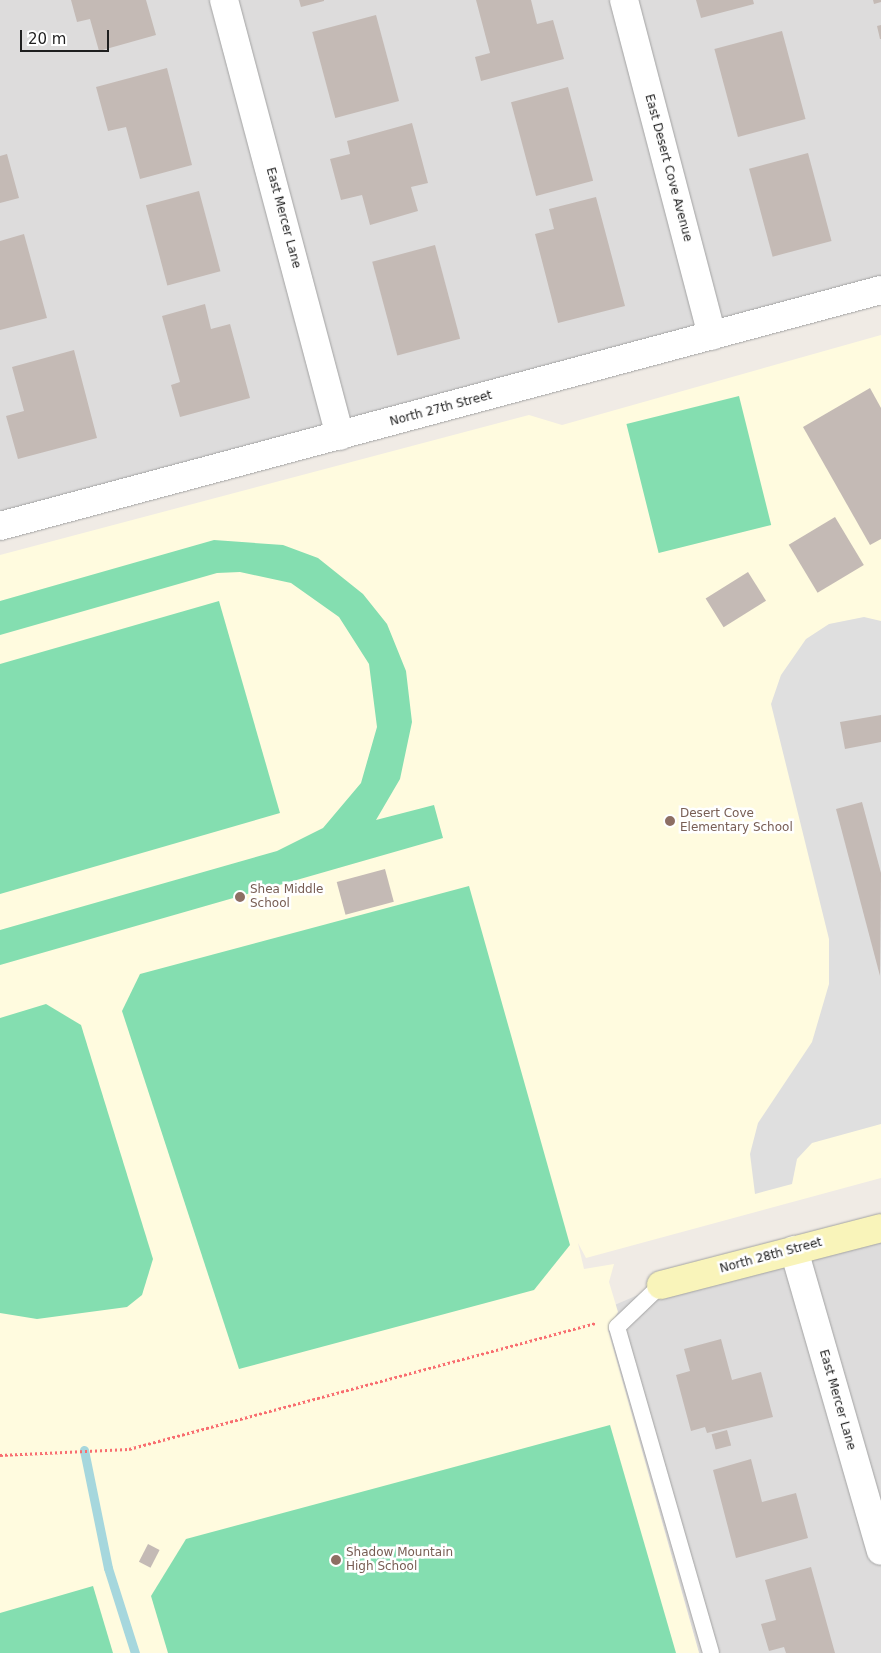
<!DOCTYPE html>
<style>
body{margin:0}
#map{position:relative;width:881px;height:1653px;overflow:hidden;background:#f0ebe5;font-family:"DejaVu Sans",sans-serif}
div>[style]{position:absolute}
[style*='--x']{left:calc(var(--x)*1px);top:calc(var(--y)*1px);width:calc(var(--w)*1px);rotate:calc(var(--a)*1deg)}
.residential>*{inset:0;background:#dddcdc}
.education>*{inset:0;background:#fffbdf}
.pitch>*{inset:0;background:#84deb0;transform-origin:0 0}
.parking>*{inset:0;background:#dfdfdf}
.stream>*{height:9px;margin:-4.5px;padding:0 4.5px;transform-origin:4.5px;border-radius:4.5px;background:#a6d7dd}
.building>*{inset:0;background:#c4bab5;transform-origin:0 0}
.path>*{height:3px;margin-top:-1.5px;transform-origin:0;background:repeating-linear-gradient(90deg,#f86e70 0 2.5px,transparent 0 5px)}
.roads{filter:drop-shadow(0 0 1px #a3a3a3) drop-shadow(0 0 1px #a3a3a3)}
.lane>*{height:16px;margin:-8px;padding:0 8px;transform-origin:8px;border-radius:8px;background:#fff}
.street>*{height:28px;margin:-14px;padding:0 14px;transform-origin:14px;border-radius:14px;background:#fff}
.secondary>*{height:28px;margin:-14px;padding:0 14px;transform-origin:14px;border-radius:14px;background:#f9f4ba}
.dots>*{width:14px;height:14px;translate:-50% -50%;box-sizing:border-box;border:2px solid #fff;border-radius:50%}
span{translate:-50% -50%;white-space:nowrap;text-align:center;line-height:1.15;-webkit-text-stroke:5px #fff;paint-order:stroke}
.street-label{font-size:12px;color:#1f1f1f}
.education-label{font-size:12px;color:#785e54}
.left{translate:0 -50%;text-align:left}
.scale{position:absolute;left:20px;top:30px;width:89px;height:22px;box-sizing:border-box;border:2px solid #1f1f1f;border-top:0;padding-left:6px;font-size:15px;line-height:18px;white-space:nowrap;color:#1f1f1f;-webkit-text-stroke:4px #fff;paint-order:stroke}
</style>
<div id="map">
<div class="residential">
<div style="clip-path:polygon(0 0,881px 0,881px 290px,0 526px)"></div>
<div style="clip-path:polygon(881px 1228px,881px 1653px,699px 1653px,608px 1330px,610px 1307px,661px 1285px)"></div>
</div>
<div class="education">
<div style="clip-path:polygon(881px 335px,881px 1178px,586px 1258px,578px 1243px,584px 1269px,614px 1264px,609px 1282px,618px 1312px,608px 1330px,699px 1653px,0 1653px,0 555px,529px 415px,562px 425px)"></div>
</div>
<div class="pitch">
<div style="left:739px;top:396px;width:133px;height:116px;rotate:76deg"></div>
<div style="clip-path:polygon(214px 540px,283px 545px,318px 558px,363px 594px,387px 624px,406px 671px,412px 722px,400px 779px,376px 820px,434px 805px,443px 838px,0 965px,0 930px,277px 851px,323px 828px,361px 783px,377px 727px,369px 664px,339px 617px,291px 583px,240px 572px,217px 573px,0 635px,0 601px)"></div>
<div style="clip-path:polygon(219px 601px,280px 813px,0 894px,0 664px)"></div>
<div style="clip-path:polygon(469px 886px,570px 1245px,534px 1290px,239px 1369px,122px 1011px,140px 974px)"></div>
<div style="clip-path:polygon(46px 1004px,81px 1025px,153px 1259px,142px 1295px,127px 1307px,37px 1319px,0 1313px,0 1018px)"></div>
<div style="clip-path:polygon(610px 1425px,676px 1653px,168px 1653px,151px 1596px,186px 1539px)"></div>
<div style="clip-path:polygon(93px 1586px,113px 1653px,0 1653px,0 1613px)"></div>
</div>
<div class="parking">
<div style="clip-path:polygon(864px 617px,881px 621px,881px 1124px,812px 1143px,797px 1159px,792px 1184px,755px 1194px,750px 1154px,758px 1123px,812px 1042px,829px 984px,829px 939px,771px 704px,781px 675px,806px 639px,829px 624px)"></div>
</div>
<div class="stream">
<div style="--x:84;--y:1450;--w:120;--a:78.5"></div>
<div style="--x:108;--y:1568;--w:89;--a:72.4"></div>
</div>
<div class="building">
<div style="clip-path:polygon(71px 0,146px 0,156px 35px,99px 51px,90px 19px,77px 22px)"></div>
<div style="clip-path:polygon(299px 0,324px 0,324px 1px,301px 7px)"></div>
<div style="clip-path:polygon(476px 0,531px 0,537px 24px,553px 20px,564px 59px,481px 81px,475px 57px,490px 53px)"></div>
<div style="clip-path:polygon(696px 0,753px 0,754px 4px,701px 18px)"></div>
<div style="clip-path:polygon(873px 0,881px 0,881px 2px,874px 4px)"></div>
<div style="left:376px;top:15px;width:89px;height:66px;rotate:75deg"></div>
<div style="clip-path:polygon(881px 25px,881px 39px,880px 39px,877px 26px)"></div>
<div style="left:782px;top:31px;width:91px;height:70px;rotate:75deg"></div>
<div style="clip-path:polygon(167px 68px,192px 165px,140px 179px,126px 127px,108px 131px,96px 87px)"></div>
<div style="left:568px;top:87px;width:97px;height:59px;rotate:75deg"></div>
<div style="clip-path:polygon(412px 123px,428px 183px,411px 187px,418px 211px,370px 225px,362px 195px,341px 200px,330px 159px,350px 154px,347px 141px)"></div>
<div style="left:808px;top:153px;width:91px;height:61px;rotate:75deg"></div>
<div style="clip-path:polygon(7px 154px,19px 198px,0 203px,0 156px)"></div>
<div style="left:199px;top:191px;width:83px;height:55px;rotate:75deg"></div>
<div style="clip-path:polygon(596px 197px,625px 306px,558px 323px,535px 234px,554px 229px,549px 209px)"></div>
<div style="clip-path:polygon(24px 234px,47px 318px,0 330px,0 241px)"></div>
<div style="left:435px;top:245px;width:97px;height:65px;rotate:75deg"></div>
<div style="clip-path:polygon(205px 304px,211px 329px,230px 324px,250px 398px,180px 417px,171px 385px,180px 382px,162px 316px)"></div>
<div style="clip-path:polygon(74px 350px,97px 438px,18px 459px,6px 416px,24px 411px,12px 367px)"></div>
<div style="clip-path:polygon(870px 388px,881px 408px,881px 539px,870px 545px,803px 427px)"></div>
<div style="left:835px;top:517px;width:56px;height:54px;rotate:59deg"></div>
<div style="left:748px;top:572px;width:34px;height:50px;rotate:58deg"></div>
<div style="clip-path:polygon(881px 715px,881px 742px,845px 749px,840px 722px)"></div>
<div style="clip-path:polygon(862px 802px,881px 873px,880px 976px,836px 809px)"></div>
<div style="left:385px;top:869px;width:34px;height:50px;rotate:75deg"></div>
<div style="clip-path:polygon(721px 1339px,732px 1380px,761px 1372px,773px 1417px,707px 1433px,705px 1427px,691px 1431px,676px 1375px,690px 1371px,684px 1349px)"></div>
<div style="left:727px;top:1430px;width:16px;height:16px;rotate:75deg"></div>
<div style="clip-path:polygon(751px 1459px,762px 1502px,796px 1493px,808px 1538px,736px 1558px,713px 1470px)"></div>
<div style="left:148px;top:1544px;width:13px;height:20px;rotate:27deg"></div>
<div style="clip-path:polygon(811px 1567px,835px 1653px,786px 1653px,784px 1647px,769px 1651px,761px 1624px,776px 1620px,765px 1580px)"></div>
</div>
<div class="path">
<div style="--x:0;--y:1455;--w:129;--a:-2.7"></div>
<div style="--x:129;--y:1449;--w:483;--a:-15.1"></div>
</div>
<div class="roads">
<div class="lane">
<div style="--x:661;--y:1285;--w:61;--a:136.3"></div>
<div style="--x:617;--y:1327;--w:339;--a:73.9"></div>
</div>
<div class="street">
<div style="--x:224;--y:0;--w:451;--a:75.1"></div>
<div style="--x:624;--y:0;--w:347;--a:75.3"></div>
<div style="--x:0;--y:526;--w:912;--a:-15"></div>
<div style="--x:794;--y:1250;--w:313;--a:73.9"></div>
</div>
<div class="secondary">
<div style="--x:661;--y:1285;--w:227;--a:-14.5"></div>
</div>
</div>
<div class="dots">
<div style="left:670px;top:821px;background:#8d6e63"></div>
<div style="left:240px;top:897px;background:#8d6e63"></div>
<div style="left:336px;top:1560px;background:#8d6e63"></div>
</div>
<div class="street-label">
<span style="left:668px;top:168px;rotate:75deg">East Desert Cove Avenue</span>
<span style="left:283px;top:218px;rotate:75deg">East Mercer Lane</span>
<span style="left:441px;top:409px;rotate:-15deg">North 27th Street</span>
<span style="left:771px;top:1256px;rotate:-15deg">North 28th Street</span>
<span style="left:837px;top:1400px;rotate:74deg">East Mercer Lane</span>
</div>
<div class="education-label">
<span class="left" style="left:680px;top:821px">Desert Cove<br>Elementary School</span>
<span class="left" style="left:250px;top:897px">Shea Middle<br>School</span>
<span class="left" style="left:346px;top:1560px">Shadow Mountain<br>High School</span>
</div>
<div class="scale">20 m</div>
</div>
